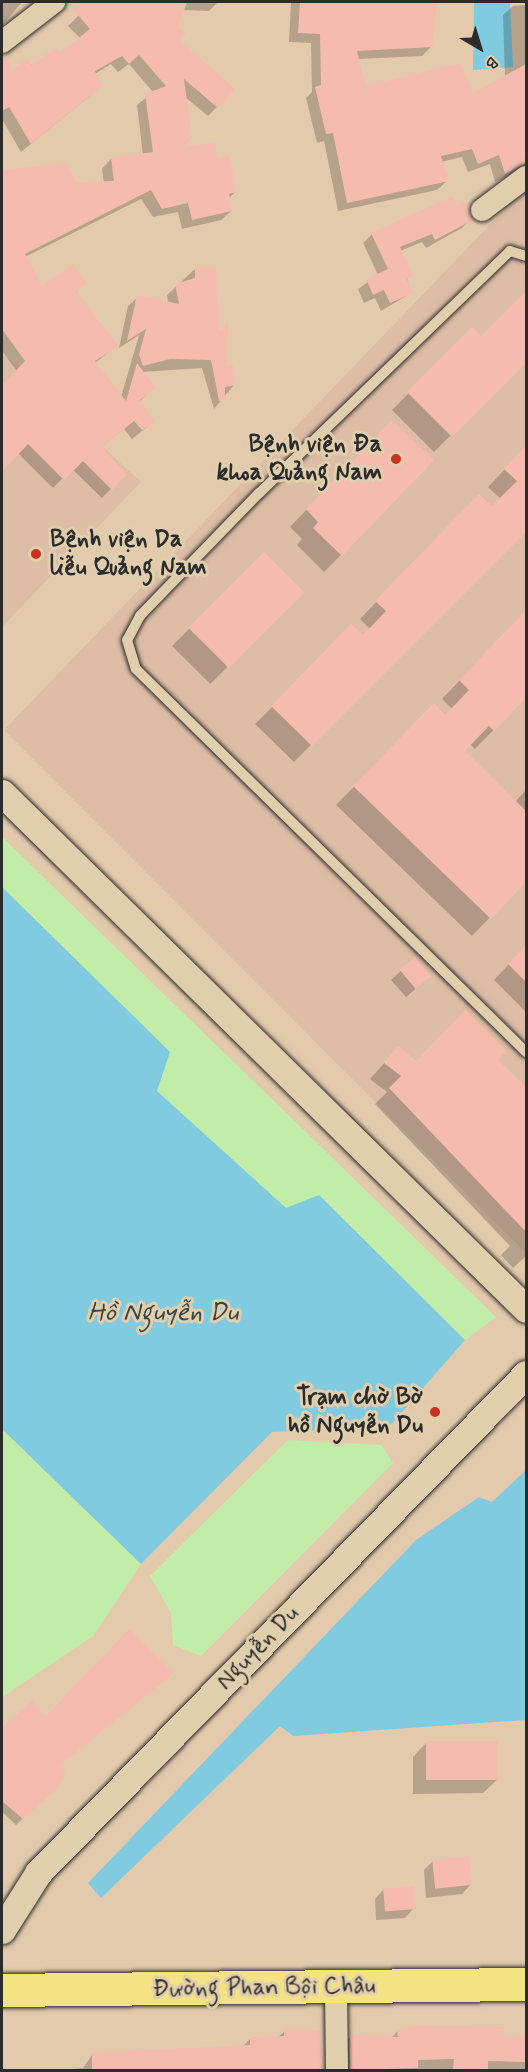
<!DOCTYPE html>
<meta charset="utf-8">
<style>
body{margin:0}
#map{position:relative;width:528px;height:2072px;overflow:hidden;background:#e4caad;font-family:Mynerve,sans-serif}
div>[style]{position:absolute}
[style*='--x']{left:calc(var(--x)*1px);top:calc(var(--y)*1px);width:calc(var(--w)*1px);rotate:calc(var(--a)*1deg)}
.built>*{inset:0;background:#debda6}
.green>*{inset:0;background:#c2eda9}
.water>*{inset:0;background:#81cbe1}
.shadow>*{inset:0;background:#0003;transform-origin:0 0}
.building>*{inset:0;background:#f5bbaf;transform-origin:0 0}
.roads{filter:drop-shadow(0 0 2px #2b2b2b) drop-shadow(0 0 2px #2b2b2b)}
.service>*{height:10px;margin:-5px;padding:0 5px;transform-origin:5px;border-radius:5px;background:#e0ceac}
.minor>*{height:22px;margin:-11px;padding:0 11px;transform-origin:11px;border-radius:11px;background:#e0ceac}
.tertiary>*{height:27px;margin:-13.5px;padding:0 13.5px;transform-origin:13.5px;border-radius:13.5px;background:#e0ceac}
.primary>*{height:33px;margin:-16.5px;padding:0 16.5px;transform-origin:16.5px;border-radius:16.5px;background:#f4e382}
.dots>*{width:16px;height:16px;translate:-50% -50%;box-sizing:border-box;border:3px solid #e0ceac;border-radius:50%}
span{translate:-50% -50%;white-space:nowrap;text-align:center;line-height:1.15;-webkit-text-stroke:6px #e0ceac;paint-order:stroke}
.poi-label{font-size:24px;color:#2b2b2b;font-weight:700}
.right{translate:-100% -50%;text-align:right}
.left{translate:0 -50%;text-align:left}
.street-label{font-size:24px;color:#2b2b2b}
.water-label{font-size:26px;color:#384346;font-style:italic}
.frame{position:absolute;inset:0;border:3px solid #2b2b2b;pointer-events:none}
.north{position:absolute;left:450px;top:18px;width:60px;height:60px;-webkit-text-stroke:4px #e0ceac;paint-order:stroke;rotate:142deg;font-size:16px;font-weight:700;line-height:24px;text-align:center;color:#2b2b2b}
.north::after{content:'';display:block;margin:auto;width:21px;height:27px;background:#2b2b2b;clip-path:polygon(50% 0,100% 100%,50% 72%,0 100%)}
</style>
<div id="map">
<div class="built">
<div style="clip-path:polygon(526px 187px,526px 1253px,4px 730px)"></div>
<div style="clip-path:polygon(2px 353px,141px 482px,2px 627px)"></div>
</div>
<div class="green">
<div style="clip-path:polygon(2px 837px,496px 1317px,465px 1340px,319px 1195px,286px 1208px,156px 1091px,169px 1051px,2px 887px)"></div>
<div style="clip-path:polygon(2px 1429px,141px 1564px,93px 1636px,2px 1697px)"></div>
<div style="clip-path:polygon(288px 1440px,381px 1445px,393px 1463px,201px 1656px,173px 1645px,171px 1613px,150px 1576px)"></div>
</div>
<div class="water">
<div style="clip-path:polygon(474px 2px,510px 2px,513px 67px,473px 70px)"></div>
<div style="clip-path:polygon(2px 887px,170px 1052px,157px 1091px,286px 1208px,319px 1195px,465px 1340px,388px 1428px,272px 1432px,141px 1564px,2px 1429px)"></div>
<div style="clip-path:polygon(526px 1470px,526px 1720px,293px 1736px,280px 1726px,101px 1898px,88px 1883px,416px 1540px,479px 1497px,492px 1502px)"></div>
</div>
<div class="shadow">
<div style="clip-path:polygon(2px 2px,22px 2px,2px 26px)"></div>
<div style="clip-path:polygon(92px 2px,218px 2px,209px 11px,182px 10px,176px 27px,178px 41px,217px 107px,208px 116px,185px 97px,181px 149px,216px 160px,235px 192px,228px 199px,231px 211px,221px 220px,182px 229px,178px 212px,153px 217px,141px 199px,25px 257px,42px 289px,85px 283px,76px 292px,117px 346px,95px 363px,121px 397px,139px 335px,119px 348px,128px 306px,138px 297px,168px 303px,167px 295px,195px 269px,219px 334px,227px 326px,225px 368px,234px 385px,214px 409px,202px 368px,142px 372px,154px 388px,139px 402px,153px 422px,132px 439px,124px 429px,100px 448px,125px 474px,102px 498px,72px 469px,53px 488px,18px 453px,2px 470px,2px 387px,17px 371px,2px 351px,2px 172px,66px 164px,75px 184px,104px 183px,102px 169px,111px 159px,143px 155px,137px 105px,153px 92px,129px 64px,118px 72px,111px 64px,95px 74px,91px 95px,21px 152px,2px 119px,2px 65px,7px 62px,13px 71px,59px 55px,80px 38px,68px 26px)"></div>
<div style="clip-path:polygon(291px 2px,436px 2px,432px 46px,422px 56px,358px 59px,364px 87px,472px 95px,505px 78px,503px 15px,513px 6px,526px 5px,526px 166px,495px 182px,490px 164px,468px 172px,462px 157px,441px 162px,447px 181px,437px 190px,338px 211px,324px 141px,317px 143px,306px 98px,312px 92px,311px 43px,289px 42px)"></div>
<div style="clip-path:polygon(455px 207px,471px 219px,462px 228px,426px 248px,422px 242px,400px 251px,411px 293px,381px 311px,375px 298px,364px 303px,358px 289px,378px 275px,363px 243px,372px 234px)"></div>
<div style="clip-path:polygon(526px 293px,526px 361px,434px 452px,392px 410px,472px 329px,481px 338px)"></div>
<div style="clip-path:polygon(375px 438px,341px 555px,324px 572px,297px 545px,302px 539px,290px 527px)"></div>
<div style="clip-path:polygon(526px 447px,526px 529px,294px 762px,255px 724px,352px 627px,362px 637px,370px 629px,360px 619px,462px 513px,492px 508px,501px 499px,488px 487px)"></div>
<div style="left:264px;top:554px;width:54px;height:130px;rotate:45deg"></div>
<div style="clip-path:polygon(526px 611px,526px 696px,475px 749px,470px 744px,463px 751px,515px 802px,526px 790px,526px 880px,472px 936px,336px 805px,434px 706px,445px 717px,452px 709px,442px 699px)"></div>
<div style="clip-path:polygon(526px 946px,526px 1012px,494px 980px)"></div>
<div style="clip-path:polygon(414px 959px,420px 985px,406px 997px,391px 980px)"></div>
<div style="clip-path:polygon(398px 1048px,416px 1063px,496px 1060px,526px 1089px,526px 1256px,513px 1268px,501px 1255px,510px 1246px,375px 1104px,387px 1092px,370px 1079px)"></div>
<div style="clip-path:polygon(31px 1703px,46px 1718px,58px 1767px,50px 1793px,16px 1825px,2px 1812px,2px 1730px)"></div>
<div style="clip-path:polygon(426px 1743px,497px 1780px,483px 1793px,413px 1794px,413px 1757px)"></div>
<div style="clip-path:polygon(433px 1861px,471px 1884px,462px 1894px,426px 1898px,424px 1870px)"></div>
<div style="clip-path:polygon(384px 1889px,414px 1908px,405px 1918px,376px 1920px,375px 1899px)"></div>
<div style="clip-path:polygon(285px 2031px,317px 2031px,323px 2070px,58px 2070px,83px 2068px,92px 2055px,241px 2048px,251px 2038px,277px 2038px)"></div>
<div style="clip-path:polygon(398px 2031px,526px 2038px,526px 2070px,342px 2070px,341px 2045px,351px 2036px,391px 2038px)"></div>
</div>
<div class="building">
<div style="clip-path:polygon(67px 2px,187px 2px,178px 27px,186px 33px,180px 41px,235px 89px,218px 108px,184px 79px,192px 138px,184px 147px,215px 142px,217px 158px,230px 155px,236px 192px,229px 194px,232px 211px,192px 220px,188px 203px,162px 209px,151px 190px,25px 254px,42px 286px,73px 264px,87px 283px,76px 292px,119px 346px,95px 361px,126px 401px,137px 363px,156px 388px,140px 400px,155px 422px,142px 430px,134px 421px,102px 447px,127px 474px,112px 490px,83px 461px,64px 480px,28px 444px,2px 472px,2px 385px,25px 361px,2px 329px,2px 170px,67px 163px,76px 182px,114px 181px,111px 158px,153px 152px,145px 94px,166px 86px,139px 55px,129px 64px,122px 56px,95px 71px,102px 86px,31px 144px,9px 107px,2px 111px,2px 55px,13px 69px,27px 59px,31px 65px,56px 48px,60px 53px,90px 29px)"></div>
<div style="clip-path:polygon(300px 2px,437px 2px,433px 47px,357px 51px,366px 86px,461px 63px,473px 93px,526px 64px,526px 163px,505px 174px,499px 155px,478px 164px,472px 149px,441px 156px,449px 181px,347px 203px,333px 133px,326px 134px,315px 87px,321px 85px,320px 34px,298px 33px)"></div>
<div style="clip-path:polygon(453px 196px,456px 205px,464px 201px,473px 220px,435px 240px,432px 234px,400px 247px,413px 276px,407px 279px,413px 293px,390px 303px,384px 290px,373px 295px,366px 279px,388px 269px,371px 233px)"></div>
<div style="clip-path:polygon(195px 267px,216px 268px,220px 333px,228px 322px,226px 366px,233px 365px,236px 385px,225px 387px,225px 400px,219px 401px,211px 360px,170px 359px,143px 366px,139px 355px,146px 329px,127px 341px,137px 295px,179px 304px,175px 284px,195px 278px)"></div>
<div style="clip-path:polygon(526px 291px,526px 363px,452px 437px,407px 392px,472px 327px,481px 336px)"></div>
<div style="clip-path:polygon(392px 420px,434px 460px,342px 556px,313px 528px,318px 522px,306px 509px)"></div>
<div style="clip-path:polygon(526px 446px,526px 532px,312px 746px,271px 706px,351px 624px,363px 635px,386px 611px,375px 601px,479px 494px,492px 506px,517px 481px,504px 469px)"></div>
<div style="left:264px;top:552px;width:57px;height:107px;rotate:45deg"></div>
<div style="clip-path:polygon(526px 610px,526px 698px,494px 731px,489px 726px,465px 751px,526px 811px,526px 882px,491px 919px,353px 786px,434px 703px,445px 715px,469px 690px,459px 680px)"></div>
<div style="clip-path:polygon(526px 945px,526px 982px,508px 964px)"></div>
<div style="left:415px;top:957px;width:25px;height:20px;rotate:50deg"></div>
<div style="clip-path:polygon(465px 1010px,507px 1051px,498px 1060px,526px 1087px,526px 1232px,389px 1088px,401px 1076px,384px 1063px,398px 1046px,416px 1061px)"></div>
<div style="clip-path:polygon(129px 1629px,174px 1673px,59px 1766px,66px 1772px,59px 1787px,23px 1819px,2px 1801px,2px 1728px,32px 1701px,46px 1716px)"></div>
<div style="left:498px;top:1741px;width:39px;height:72px;rotate:90deg"></div>
<div style="left:469px;top:1856px;width:29px;height:37px;rotate:84deg"></div>
<div style="left:414px;top:1886px;width:23px;height:31px;rotate:85deg"></div>
<div style="clip-path:polygon(423px 2025px,504px 2027px,503px 2037px,526px 2035px,526px 2062px,488px 2061px,488px 2069px,453px 2069px,454px 2059px,418px 2060px,418px 2068px,350px 2070px,350px 2034px,398px 2037px,397px 2030px)"></div>
<div style="clip-path:polygon(284px 2029px,319px 2030px,324px 2070px,92px 2070px,92px 2053px,250px 2045px,250px 2037px,284px 2036px)"></div>
</div>
<div class="roads">
<div class="service">
<div style="--x:526;--y:256;--w:17;--a:-163"></div>
<div style="--x:510;--y:251;--w:349;--a:136"></div>
<div style="--x:259;--y:493;--w:171;--a:134.1"></div>
<div style="--x:140;--y:616;--w:27;--a:118"></div>
<div style="--x:127;--y:640;--w:30;--a:73"></div>
<div style="--x:136;--y:669;--w:547;--a:44.48"></div>
</div>
<div class="minor">
<div style="--x:2;--y:42;--w:66;--a:-37.6"></div>
<div style="--x:482;--y:210;--w:55;--a:-36.9"></div>
<div style="--x:336;--y:1988;--w:82;--a:89.3"></div>
</div>
<div class="tertiary">
<div style="--x:2;--y:793;--w:735;--a:44.56"></div>
<div style="--x:2;--y:1930;--w:67;--a:-57.7"></div>
<div style="--x:38;--y:1873;--w:698;--a:-45.64"></div>
</div>
<div class="primary">
<div style="--x:2;--y:1990;--w:524;--a:-0.66"></div>
</div>
</div>
<div class="dots">
<div style="left:396px;top:459px;background:#c8321e"></div>
<div style="left:36px;top:554px;background:#c8321e"></div>
<div style="left:435px;top:1412px;background:#c8321e"></div>
</div>
<div class="poi-label">
<span class="right" style="left:382px;top:459px">Bệnh viện Đa<br>khoa Quảng Nam</span>
<span class="left" style="left:50px;top:554px">Bệnh viện Da<br>liễu Quảng Nam</span>
<span class="right" style="left:423px;top:1412px">Trạm chờ Bờ<br>hồ Nguyễn Du</span>
</div>
<div class="street-label">
<span style="left:258px;top:1648px;rotate:-46deg">Nguyễn Du</span>
<span style="left:264px;top:1988px;rotate:-1deg">Đường Phan Bội Châu</span>
</div>
<div class="water-label">
<span style="left:163px;top:1314px">Hồ Nguyễn Du</span>
</div>
<div class="frame"></div>
<div class="north">B</div>
</div>
